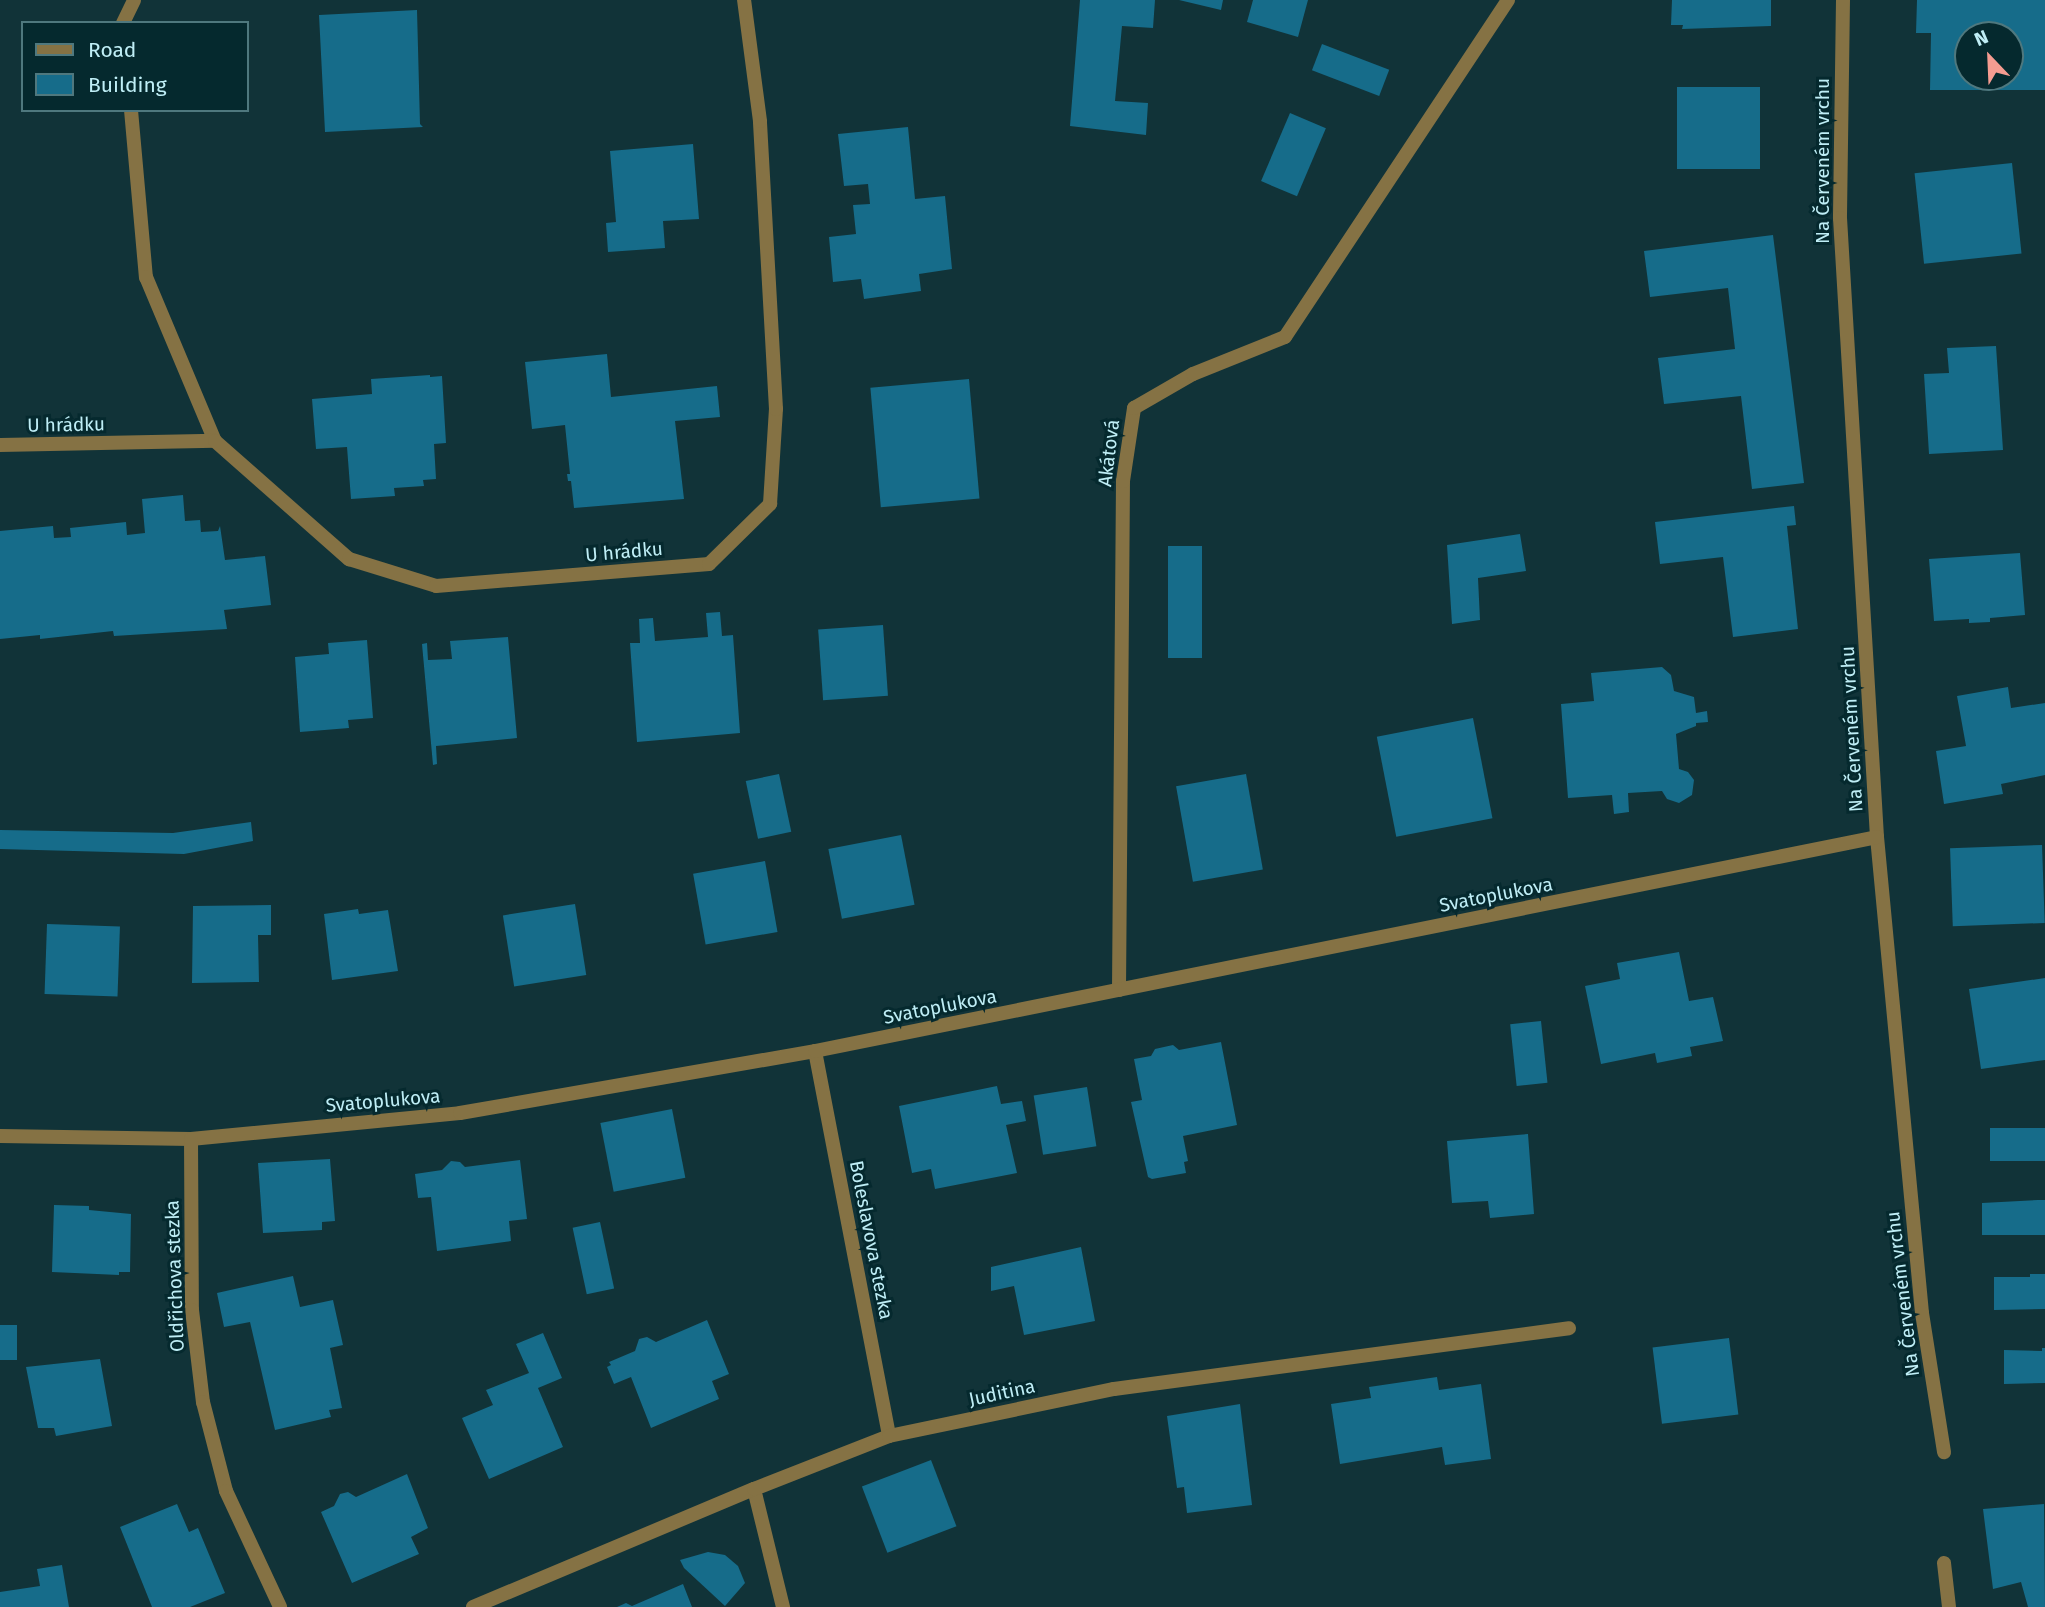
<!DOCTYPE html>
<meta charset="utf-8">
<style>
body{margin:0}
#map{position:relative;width:2045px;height:1607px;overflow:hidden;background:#113338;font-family:"Fira Sans",sans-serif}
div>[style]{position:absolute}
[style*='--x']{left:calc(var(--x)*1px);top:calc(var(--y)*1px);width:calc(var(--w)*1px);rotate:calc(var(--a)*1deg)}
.building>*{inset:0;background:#166c8a;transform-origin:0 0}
.street>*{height:14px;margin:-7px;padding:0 7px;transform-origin:7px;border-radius:7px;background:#857244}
span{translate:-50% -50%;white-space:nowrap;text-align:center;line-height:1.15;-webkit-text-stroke:6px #05292e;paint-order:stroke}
.street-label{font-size:19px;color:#bfeef6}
.legend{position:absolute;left:21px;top:21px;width:228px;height:91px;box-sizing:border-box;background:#05292e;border:2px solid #4f787e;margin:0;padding:9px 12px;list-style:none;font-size:21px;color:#bfeef6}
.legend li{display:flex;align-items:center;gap:14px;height:35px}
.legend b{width:35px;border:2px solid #4f787e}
.north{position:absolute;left:1954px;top:21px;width:70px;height:70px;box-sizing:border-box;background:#05292e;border:2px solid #4f787e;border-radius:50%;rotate:337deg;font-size:19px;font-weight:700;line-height:28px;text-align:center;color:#bfeef6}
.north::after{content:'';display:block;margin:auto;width:24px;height:32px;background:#f59c91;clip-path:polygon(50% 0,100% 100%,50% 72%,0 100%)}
</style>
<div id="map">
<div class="building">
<div style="clip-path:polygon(1080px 0,1155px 0,1153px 28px,1122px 26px,1115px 101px,1148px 103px,1146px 135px,1070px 126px)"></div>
<div style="clip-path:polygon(1179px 0,1223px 0,1221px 10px)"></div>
<div style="clip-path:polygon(1253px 0,1308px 0,1298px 37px,1247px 22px)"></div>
<div style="clip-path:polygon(1672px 0,1771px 0,1771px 26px,1682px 29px,1683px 25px,1671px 25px)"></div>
<div style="clip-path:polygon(evenodd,1917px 0,2045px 0,2045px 90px,1930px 90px,1931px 33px,1916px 33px,1917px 0,1968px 35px,2010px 35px,2010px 77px,1968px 77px,1968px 35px)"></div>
<div style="clip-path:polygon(417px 10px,420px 124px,423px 127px,325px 132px,319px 15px)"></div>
<div style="left:1322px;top:44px;width:72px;height:28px;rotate:21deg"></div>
<div style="left:1677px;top:87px;width:83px;height:82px"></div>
<div style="left:1290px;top:113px;width:39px;height:74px;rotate:23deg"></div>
<div style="clip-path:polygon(908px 127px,915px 199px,945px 196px,952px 269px,919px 274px,921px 291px,864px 299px,861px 279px,833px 282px,829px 237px,856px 234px,853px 205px,870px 204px,868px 184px,844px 186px,838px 134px)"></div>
<div style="clip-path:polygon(693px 144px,699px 219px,663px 221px,665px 248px,608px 252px,606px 223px,616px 222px,610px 151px)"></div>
<div style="left:2012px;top:163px;width:91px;height:98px;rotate:84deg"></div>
<div style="clip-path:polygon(1773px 235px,1804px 483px,1752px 489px,1741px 396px,1664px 404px,1658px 358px,1735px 349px,1728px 288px,1650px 297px,1644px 251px)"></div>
<div style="clip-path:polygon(1996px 346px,2003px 450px,1929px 454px,1924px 374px,1949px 373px,1947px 348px)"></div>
<div style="clip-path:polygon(607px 354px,611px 397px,717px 386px,720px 417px,675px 421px,684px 499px,574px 508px,571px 481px,568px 481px,567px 474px,570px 474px,565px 425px,532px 429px,525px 362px)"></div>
<div style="clip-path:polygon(430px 375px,430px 377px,442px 376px,446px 443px,434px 444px,436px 479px,423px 480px,424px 486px,394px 488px,395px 496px,351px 499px,347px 447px,316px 449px,312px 399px,372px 394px,371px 379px)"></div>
<div style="left:969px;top:379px;width:120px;height:99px;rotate:85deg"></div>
<div style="clip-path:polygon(183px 495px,185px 521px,200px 520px,201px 532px,218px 531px,220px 526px,225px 560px,265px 556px,271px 605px,224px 610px,227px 629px,114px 636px,113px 631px,40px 639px,40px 635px,0 639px,0 531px,53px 526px,54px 538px,71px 537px,70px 528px,126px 522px,127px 535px,145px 533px,142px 499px)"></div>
<div style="clip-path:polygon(1794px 506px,1796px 525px,1787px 526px,1798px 629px,1733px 637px,1723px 557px,1660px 564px,1655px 522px)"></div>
<div style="clip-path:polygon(1520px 534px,1526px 571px,1478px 578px,1480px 620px,1452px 624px,1447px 545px)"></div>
<div style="left:1168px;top:546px;width:34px;height:112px"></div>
<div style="clip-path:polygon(2020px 553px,2025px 615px,1990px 618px,1990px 622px,1969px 623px,1969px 619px,1934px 621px,1929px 559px)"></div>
<div style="clip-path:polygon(720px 612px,722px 636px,733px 635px,740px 733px,637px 742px,630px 643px,640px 643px,639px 619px,653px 618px,655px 641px,708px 637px,706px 613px)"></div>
<div style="left:883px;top:625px;width:71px;height:65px;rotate:86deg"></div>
<div style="clip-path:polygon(508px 637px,517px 738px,436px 746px,437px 764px,433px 765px,422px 644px,427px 643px,428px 660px,452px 659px,450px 641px)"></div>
<div style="clip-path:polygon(367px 640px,373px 718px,348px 720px,349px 728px,300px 732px,295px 657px,329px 654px,328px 643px)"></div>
<div style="clip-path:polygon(1662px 667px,1671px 675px,1674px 691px,1694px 697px,1696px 713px,1707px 711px,1708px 722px,1696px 723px,1696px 726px,1676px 734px,1679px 769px,1688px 772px,1694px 780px,1692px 795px,1679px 803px,1667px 799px,1662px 791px,1628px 793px,1629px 812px,1614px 814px,1612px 795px,1568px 798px,1561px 704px,1594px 701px,1591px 673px)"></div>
<div style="clip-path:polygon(2008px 687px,2011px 708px,2045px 703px,2045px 775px,2001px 784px,2003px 794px,1944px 804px,1936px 751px,1966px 746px,1957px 696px)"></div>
<div style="left:1473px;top:718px;width:102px;height:98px;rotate:79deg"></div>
<div style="left:779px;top:774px;width:59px;height:34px;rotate:78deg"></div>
<div style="left:1246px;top:774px;width:97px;height:71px;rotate:80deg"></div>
<div style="clip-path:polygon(251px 822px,253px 841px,184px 854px,0 849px,0 830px,173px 833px)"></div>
<div style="left:901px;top:835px;width:71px;height:74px;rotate:79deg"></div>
<div style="left:2042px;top:845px;width:78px;height:92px;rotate:88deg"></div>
<div style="left:765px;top:861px;width:72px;height:73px;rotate:80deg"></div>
<div style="left:575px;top:904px;width:72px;height:73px;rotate:81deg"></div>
<div style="clip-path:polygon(271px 905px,271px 935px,258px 935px,259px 982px,192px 983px,193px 906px)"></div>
<div style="clip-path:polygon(358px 909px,359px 914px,388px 910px,398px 971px,332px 980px,324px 914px)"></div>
<div style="left:47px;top:924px;width:73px;height:70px;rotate:2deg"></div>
<div style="clip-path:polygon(1679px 952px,1689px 1001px,1713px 997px,1723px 1041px,1690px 1047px,1692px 1056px,1657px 1063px,1655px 1053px,1601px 1064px,1585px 986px,1620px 979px,1617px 963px)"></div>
<div style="clip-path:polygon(2045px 978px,2045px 1060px,1981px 1069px,1969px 989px)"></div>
<div style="left:1541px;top:1021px;width:62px;height:31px;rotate:84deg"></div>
<div style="clip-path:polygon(1221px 1042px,1237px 1125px,1183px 1136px,1188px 1161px,1184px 1162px,1186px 1173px,1152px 1179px,1148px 1177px,1131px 1102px,1142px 1100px,1134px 1059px,1151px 1056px,1155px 1049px,1173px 1045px,1179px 1050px)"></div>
<div style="clip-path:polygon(997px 1086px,1001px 1104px,1022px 1101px,1026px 1121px,1006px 1125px,1017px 1173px,935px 1189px,931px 1169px,912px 1173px,899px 1106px)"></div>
<div style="left:1087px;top:1087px;width:60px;height:54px;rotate:81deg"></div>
<div style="left:672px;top:1109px;width:70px;height:73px;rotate:79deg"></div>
<div style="left:1990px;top:1128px;width:55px;height:33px"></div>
<div style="clip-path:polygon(1528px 1134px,1534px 1214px,1490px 1218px,1488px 1201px,1452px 1203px,1447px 1141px)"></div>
<div style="clip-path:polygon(330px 1159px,335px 1221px,322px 1222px,322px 1230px,263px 1233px,258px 1163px)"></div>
<div style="clip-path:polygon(520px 1160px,527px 1219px,509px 1221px,511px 1241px,437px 1251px,431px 1197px,418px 1198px,415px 1174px,442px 1170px,451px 1161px,460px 1162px,465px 1167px)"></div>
<div style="clip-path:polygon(2038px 1200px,2045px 1200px,2045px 1235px,1982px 1235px,1982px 1203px)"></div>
<div style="clip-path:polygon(54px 1205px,89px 1206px,89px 1210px,131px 1214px,130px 1272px,119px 1272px,119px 1275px,52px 1272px)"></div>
<div style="left:600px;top:1222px;width:68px;height:28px;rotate:78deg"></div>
<div style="clip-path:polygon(1081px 1247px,1095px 1321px,1024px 1335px,1014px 1286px,991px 1291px,991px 1267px)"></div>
<div style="clip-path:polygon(2030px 1274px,2045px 1274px,2045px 1309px,1994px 1310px,1994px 1277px,2030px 1277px)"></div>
<div style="clip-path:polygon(293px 1276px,300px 1307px,333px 1300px,343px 1345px,330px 1348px,342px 1408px,329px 1410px,331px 1417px,275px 1430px,250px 1322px,224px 1327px,217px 1293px)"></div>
<div style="clip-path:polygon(707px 1320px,729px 1374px,712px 1381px,719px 1399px,651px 1428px,631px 1377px,614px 1384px,607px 1367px,611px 1365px,609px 1362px,635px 1351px,639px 1339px,647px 1337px,656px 1342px)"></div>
<div style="left:0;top:1325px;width:17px;height:35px"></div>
<div style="clip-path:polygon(543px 1333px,562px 1378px,538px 1388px,563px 1447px,489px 1479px,462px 1418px,493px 1405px,486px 1390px,529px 1373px,516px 1344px)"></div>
<div style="left:1729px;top:1338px;width:77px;height:77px;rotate:83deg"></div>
<div style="clip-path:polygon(2042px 1348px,2045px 1348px,2045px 1383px,2004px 1384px,2004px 1350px,2042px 1351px)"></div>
<div style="clip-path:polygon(100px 1359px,112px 1426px,56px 1436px,54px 1428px,38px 1428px,26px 1367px)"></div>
<div style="clip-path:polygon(1437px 1377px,1439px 1390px,1481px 1384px,1491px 1459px,1445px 1465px,1442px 1447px,1340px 1464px,1331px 1404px,1371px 1398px,1369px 1387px)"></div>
<div style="clip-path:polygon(1240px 1404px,1252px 1505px,1187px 1513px,1184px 1487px,1177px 1488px,1167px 1416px)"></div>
<div style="left:931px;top:1460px;width:71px;height:74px;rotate:69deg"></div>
<div style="clip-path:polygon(407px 1474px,428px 1528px,411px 1537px,419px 1554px,352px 1583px,321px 1512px,334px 1506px,340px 1494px,348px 1492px,356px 1497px)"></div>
<div style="clip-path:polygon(177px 1504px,189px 1532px,198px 1528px,225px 1593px,190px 1607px,152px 1607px,120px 1527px)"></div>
<div style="clip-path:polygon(2044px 1504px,2045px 1607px,2028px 1607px,2021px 1582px,1993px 1589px,1983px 1509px)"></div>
<div style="clip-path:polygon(708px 1552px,725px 1555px,738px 1566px,745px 1583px,725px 1606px,684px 1568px,680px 1560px)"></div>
<div style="clip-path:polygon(62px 1565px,69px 1607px,0 1607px,0 1592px,40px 1586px,37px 1569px)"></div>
<div style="clip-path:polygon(683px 1584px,692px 1607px,617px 1607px,626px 1603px,632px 1606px)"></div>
</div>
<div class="street">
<div style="--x:1843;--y:0;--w:218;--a:90.8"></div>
<div style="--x:1840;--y:218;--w:620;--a:86.58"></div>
<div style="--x:1877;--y:837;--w:478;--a:84.6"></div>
<div style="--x:1922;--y:1313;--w:141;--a:81"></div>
<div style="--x:123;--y:23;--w:25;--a:-64"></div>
<div style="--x:131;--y:110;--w:168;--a:84.9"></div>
<div style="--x:146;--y:277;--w:178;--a:67.2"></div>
<div style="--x:0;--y:445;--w:215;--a:-1.1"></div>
<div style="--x:215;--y:441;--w:179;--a:41.4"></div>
<div style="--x:349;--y:559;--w:91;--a:17.2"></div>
<div style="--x:436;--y:586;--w:274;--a:-4.6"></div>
<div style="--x:709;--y:564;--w:86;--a:-44.5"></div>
<div style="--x:770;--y:504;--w:95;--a:-86.4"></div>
<div style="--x:776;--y:409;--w:288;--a:-93.2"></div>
<div style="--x:760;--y:121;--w:122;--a:-97.5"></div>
<div style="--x:1119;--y:990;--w:509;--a:-89.55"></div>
<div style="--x:1123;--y:481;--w:74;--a:-81.4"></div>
<div style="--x:1134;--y:408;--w:68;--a:-30"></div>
<div style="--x:1193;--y:374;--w:99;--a:-21.9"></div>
<div style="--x:1285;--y:337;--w:404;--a:-56.5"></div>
<div style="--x:815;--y:1051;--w:392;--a:79.1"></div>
<div style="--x:0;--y:1136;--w:191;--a:0.9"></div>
<div style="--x:191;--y:1139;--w:270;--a:-5.5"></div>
<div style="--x:460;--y:1113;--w:360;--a:-9.9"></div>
<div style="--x:815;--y:1051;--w:1083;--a:-11.39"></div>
<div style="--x:191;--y:1139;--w:171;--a:89.7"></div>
<div style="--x:192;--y:1310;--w:93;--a:83.2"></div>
<div style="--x:203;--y:1402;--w:92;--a:75.5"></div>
<div style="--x:226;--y:1491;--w:128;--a:65"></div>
<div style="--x:754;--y:1489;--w:122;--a:76.2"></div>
<div style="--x:1944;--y:1563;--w:44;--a:83.5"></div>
<div style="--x:473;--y:1607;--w:305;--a:-22.8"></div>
<div style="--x:754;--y:1489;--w:145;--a:-21.4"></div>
<div style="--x:889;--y:1436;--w:230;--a:-11.8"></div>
<div style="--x:1114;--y:1389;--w:459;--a:-7.6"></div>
</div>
<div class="street-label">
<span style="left:1823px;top:161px;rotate:-90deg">Na Červeném vrchu</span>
<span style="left:66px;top:425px;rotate:-1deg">U hrádku</span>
<span style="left:1109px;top:453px;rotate:-83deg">Akátová</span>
<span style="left:624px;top:552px;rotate:-5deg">U hrádku</span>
<span style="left:1852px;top:729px;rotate:-93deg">Na Červeném vrchu</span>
<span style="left:1496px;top:895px;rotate:-11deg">Svatoplukova</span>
<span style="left:940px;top:1007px;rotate:-11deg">Svatoplukova</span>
<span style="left:383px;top:1101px;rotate:-5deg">Svatoplukova</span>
<span style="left:871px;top:1240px;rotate:79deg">Boleslavova stezka</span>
<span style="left:175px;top:1276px;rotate:-92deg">Oldřichova stezka</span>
<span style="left:1903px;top:1294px;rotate:-97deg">Na Červeném vrchu</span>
<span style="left:1002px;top:1393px;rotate:-12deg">Juditina</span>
</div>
<ul class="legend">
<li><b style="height:9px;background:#857244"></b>Road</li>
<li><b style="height:19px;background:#166c8a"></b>Building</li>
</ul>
<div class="north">N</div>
</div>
